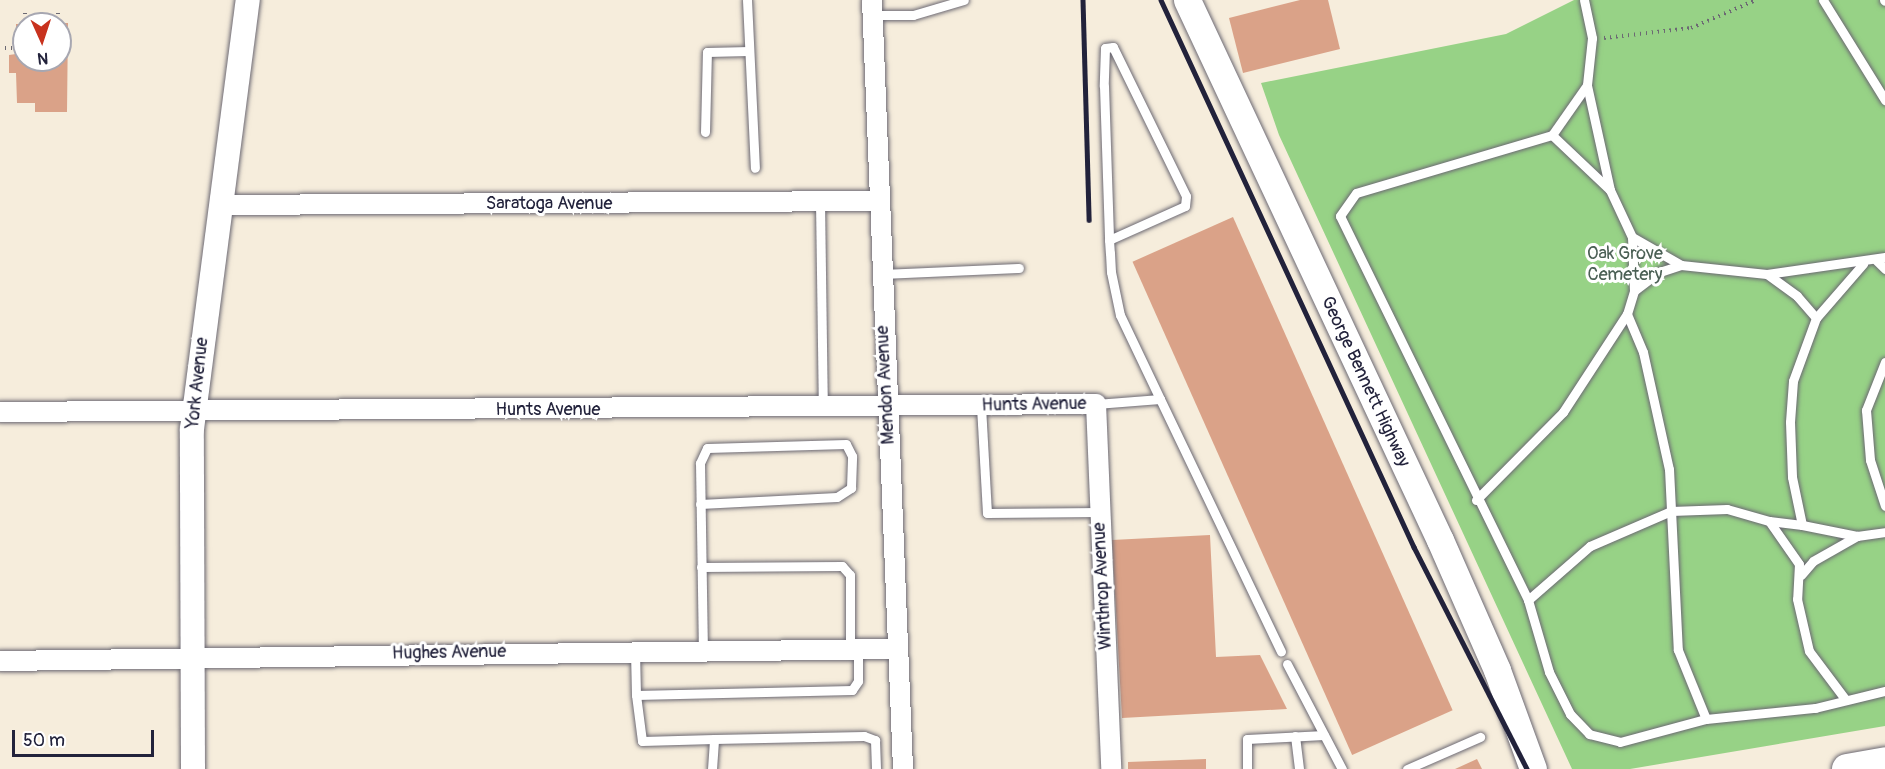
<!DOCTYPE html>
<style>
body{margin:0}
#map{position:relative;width:1885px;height:769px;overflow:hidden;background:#f6eddc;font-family:Pangolin,sans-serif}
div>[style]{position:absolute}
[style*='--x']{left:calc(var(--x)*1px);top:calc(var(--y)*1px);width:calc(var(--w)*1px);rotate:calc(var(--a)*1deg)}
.green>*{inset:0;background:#97d286}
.building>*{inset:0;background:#daa288;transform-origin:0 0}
.path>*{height:4px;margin-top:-2px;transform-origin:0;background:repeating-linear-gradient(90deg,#6c6973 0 1.5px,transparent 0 6px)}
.roads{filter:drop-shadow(0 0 2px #6c6973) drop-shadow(0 0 2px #6c6973)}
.service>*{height:9px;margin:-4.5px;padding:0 4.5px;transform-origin:4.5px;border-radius:4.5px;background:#fff}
.minor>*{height:20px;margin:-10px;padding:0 10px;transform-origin:10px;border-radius:10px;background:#fff}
.tertiary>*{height:24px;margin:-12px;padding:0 12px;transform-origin:12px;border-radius:12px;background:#fff}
.secondary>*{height:27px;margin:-13.5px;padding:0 13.5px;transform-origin:13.5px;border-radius:13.5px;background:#fff}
.primary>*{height:30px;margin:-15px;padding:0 15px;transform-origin:15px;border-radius:15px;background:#fff}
.rail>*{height:4.5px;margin:-2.25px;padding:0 2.25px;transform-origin:2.25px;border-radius:2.25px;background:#22223b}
span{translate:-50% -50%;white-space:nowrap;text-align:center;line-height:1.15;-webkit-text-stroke:6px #fff;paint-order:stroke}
.street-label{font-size:18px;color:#22223b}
.park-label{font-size:18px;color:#4b6055}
.north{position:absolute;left:12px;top:12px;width:60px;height:60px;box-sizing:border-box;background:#fff;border:2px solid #a7a7b1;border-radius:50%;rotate:177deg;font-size:16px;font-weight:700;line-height:24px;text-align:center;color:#22223b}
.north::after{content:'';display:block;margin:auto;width:21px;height:27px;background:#c8321e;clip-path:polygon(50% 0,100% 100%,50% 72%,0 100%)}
.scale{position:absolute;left:12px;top:730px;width:142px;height:27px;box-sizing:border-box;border:3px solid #22223b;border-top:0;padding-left:8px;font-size:18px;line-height:21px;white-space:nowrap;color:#22223b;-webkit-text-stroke:4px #fff;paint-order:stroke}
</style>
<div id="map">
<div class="green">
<div style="clip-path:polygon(1574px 0,1885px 0,1885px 726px,1630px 769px,1572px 769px,1279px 135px,1261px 83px,1506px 34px)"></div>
</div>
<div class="building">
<div style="clip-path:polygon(1300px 0,1328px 0,1340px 49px,1243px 73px,1229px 18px)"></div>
<div style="clip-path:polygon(60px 23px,68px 23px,67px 112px,35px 112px,35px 103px,17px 103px,16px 73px,9px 73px,9px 55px,16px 54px,16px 24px,24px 24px,24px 60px,60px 60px)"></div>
<div style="left:1233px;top:217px;width:540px;height:110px;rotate:66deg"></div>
<div style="clip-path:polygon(1210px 535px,1216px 657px,1260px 655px,1287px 709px,1122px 718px,1112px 540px)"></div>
<div style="clip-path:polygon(1206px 759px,1206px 769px,1128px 769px,1128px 762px)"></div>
<div style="clip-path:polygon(1477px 759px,1482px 769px,1455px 769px)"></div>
</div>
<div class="path">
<div style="--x:25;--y:13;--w:7;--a:90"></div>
<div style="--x:25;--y:20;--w:11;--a:0"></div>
<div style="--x:48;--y:21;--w:10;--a:-6"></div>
<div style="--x:58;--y:20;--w:7;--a:-90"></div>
<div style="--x:1604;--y:38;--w:88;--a:-6.6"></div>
<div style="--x:1691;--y:28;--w:71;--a:-23.3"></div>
<div style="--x:5;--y:48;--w:11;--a:0"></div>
</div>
<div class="roads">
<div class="service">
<div style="--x:747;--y:0;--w:168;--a:87.3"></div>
<div style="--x:1584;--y:0;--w:39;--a:78"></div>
<div style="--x:1592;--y:38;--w:47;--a:96.1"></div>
<div style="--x:1823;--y:0;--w:118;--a:58.2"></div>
<div style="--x:1884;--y:0;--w:1;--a:45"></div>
<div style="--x:873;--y:15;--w:40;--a:0"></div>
<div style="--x:913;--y:15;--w:53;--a:-16.4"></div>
<div style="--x:705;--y:132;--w:80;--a:-88.6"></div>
<div style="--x:707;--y:52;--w:42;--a:-1.4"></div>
<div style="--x:1552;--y:135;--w:80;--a:43.5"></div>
<div style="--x:1610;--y:190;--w:107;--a:-102.4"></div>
<div style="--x:1587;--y:85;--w:61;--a:125"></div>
<div style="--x:1552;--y:135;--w:204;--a:163.5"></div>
<div style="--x:1356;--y:193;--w:28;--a:125"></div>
<div style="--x:1340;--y:216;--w:428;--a:63.9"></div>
<div style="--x:1528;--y:600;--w:75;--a:73.7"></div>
<div style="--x:1549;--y:672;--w:47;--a:63.4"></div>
<div style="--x:1570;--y:714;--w:28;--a:46"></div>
<div style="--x:1589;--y:734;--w:32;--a:14"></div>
<div style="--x:1620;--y:742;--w:89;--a:-15"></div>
<div style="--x:1706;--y:719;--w:110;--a:-5.8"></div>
<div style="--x:1815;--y:708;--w:72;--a:-13.7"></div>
<div style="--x:820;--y:201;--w:205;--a:89.2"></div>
<div style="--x:1632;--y:237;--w:56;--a:29.7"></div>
<div style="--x:1681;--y:265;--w:23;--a:162"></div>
<div style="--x:1659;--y:272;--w:31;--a:143"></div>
<div style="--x:1109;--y:240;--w:83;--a:-24.1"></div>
<div style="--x:1185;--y:206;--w:10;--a:-84"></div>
<div style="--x:1186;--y:196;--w:166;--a:-116.1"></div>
<div style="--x:1113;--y:47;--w:8;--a:173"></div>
<div style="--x:1105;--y:48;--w:38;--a:92"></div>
<div style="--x:1104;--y:86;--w:154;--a:88.1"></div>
<div style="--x:1109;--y:240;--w:13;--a:86"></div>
<div style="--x:1110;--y:253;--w:19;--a:87"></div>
<div style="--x:1111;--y:272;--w:44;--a:78.2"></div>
<div style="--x:1120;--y:315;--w:93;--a:64.5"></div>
<div style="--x:1876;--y:260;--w:13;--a:45"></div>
<div style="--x:1681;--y:265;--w:86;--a:6"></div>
<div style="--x:1767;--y:274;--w:119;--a:-8.2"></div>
<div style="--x:881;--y:274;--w:138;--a:-2.5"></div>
<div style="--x:1767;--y:274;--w:37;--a:36"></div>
<div style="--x:1797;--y:296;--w:29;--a:49"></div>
<div style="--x:1816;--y:318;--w:67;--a:110.1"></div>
<div style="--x:1793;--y:381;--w:41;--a:94.2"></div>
<div style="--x:1790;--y:422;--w:55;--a:87.9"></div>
<div style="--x:1792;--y:477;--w:49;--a:78.2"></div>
<div style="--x:1802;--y:525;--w:33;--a:-173"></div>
<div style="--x:1627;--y:314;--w:41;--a:67.2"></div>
<div style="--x:1643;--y:352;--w:120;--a:77.5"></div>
<div style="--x:1669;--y:469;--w:181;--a:87.2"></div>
<div style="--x:1678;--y:650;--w:74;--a:67.9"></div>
<div style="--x:1816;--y:318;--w:72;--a:-49"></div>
<div style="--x:1885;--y:362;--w:52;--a:111.6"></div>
<div style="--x:1866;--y:410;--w:50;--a:85.4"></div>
<div style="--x:1870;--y:460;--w:48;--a:71.9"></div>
<div style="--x:1096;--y:404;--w:64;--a:-4.5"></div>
<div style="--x:1160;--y:399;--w:280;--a:64.4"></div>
<div style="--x:981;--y:406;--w:107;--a:86.8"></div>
<div style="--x:987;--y:513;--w:113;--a:-0.5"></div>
<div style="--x:1476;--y:500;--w:124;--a:-45.3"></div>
<div style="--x:1563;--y:412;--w:117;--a:-56.9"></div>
<div style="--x:1627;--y:314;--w:24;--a:-73"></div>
<div style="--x:1634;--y:291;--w:54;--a:-92.1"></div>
<div style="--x:1632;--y:237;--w:52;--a:-115.1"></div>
<div style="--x:700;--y:504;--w:137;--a:-2.9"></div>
<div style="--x:837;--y:497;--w:17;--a:-33"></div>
<div style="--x:851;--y:488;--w:32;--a:-88"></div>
<div style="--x:852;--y:456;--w:13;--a:-117"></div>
<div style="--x:846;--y:444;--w:139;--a:178.4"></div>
<div style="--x:707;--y:448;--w:17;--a:115"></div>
<div style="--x:700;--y:463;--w:188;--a:89.1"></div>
<div style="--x:1857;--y:536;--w:28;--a:-8"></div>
<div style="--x:701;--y:567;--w:141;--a:-0.4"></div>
<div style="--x:842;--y:566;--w:12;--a:48"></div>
<div style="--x:850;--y:575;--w:74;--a:90"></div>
<div style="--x:1801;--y:575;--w:18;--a:-49"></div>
<div style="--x:1813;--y:561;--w:51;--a:-29.6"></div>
<div style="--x:1857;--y:536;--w:56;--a:-168.7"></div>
<div style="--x:1528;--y:600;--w:82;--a:-41.1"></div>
<div style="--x:1590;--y:546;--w:88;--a:-23.4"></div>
<div style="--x:1671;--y:511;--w:56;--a:-2"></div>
<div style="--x:1727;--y:509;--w:44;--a:15.9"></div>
<div style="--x:1769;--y:521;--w:52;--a:55.1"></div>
<div style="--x:1799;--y:564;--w:35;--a:93"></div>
<div style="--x:1797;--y:599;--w:53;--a:77"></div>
<div style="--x:1809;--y:651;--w:60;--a:53.1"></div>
<div style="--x:635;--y:651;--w:44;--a:88.7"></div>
<div style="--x:1287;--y:664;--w:119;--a:62.4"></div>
<div style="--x:1295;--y:736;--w:33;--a:83"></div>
<div style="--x:714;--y:739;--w:72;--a:178.4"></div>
<div style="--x:642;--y:741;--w:46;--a:-97.4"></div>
<div style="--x:636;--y:695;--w:216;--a:-1.3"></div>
<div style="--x:852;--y:690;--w:11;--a:-56"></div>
<div style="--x:858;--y:681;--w:32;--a:-90"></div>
<div style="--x:712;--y:769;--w:30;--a:-86"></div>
<div style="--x:714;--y:739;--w:150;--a:-1.1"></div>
<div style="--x:864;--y:736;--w:12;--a:20"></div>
<div style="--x:875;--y:740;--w:29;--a:88"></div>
<div style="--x:1247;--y:769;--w:30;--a:-90"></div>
<div style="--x:1247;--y:739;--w:77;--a:-3"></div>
<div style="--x:1407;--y:769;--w:80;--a:-23.7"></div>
</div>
<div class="minor">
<div style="--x:872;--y:0;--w:770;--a:87.69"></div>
<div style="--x:220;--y:205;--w:658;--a:-0.35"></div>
<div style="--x:0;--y:412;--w:1096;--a:-0.42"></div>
<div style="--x:1096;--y:404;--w:365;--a:87.6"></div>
<div style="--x:0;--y:661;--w:898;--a:-0.77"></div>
</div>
<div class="tertiary">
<div style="--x:193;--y:769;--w:340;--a:-90.2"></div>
<div style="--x:192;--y:429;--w:433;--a:-82.6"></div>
</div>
<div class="secondary">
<div style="--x:1187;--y:0;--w:596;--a:64.9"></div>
<div style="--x:1440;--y:540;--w:142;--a:66.3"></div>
<div style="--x:1497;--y:670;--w:105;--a:70"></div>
</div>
<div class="primary">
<div style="--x:1847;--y:769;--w:39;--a:-10"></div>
</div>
</div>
<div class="rail">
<div style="--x:1083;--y:0;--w:220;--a:88.4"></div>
<div style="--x:1161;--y:0;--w:603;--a:65.18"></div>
<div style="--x:1414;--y:547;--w:249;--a:63"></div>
</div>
<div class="street-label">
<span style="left:549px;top:204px">Saratoga Avenue</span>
<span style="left:1365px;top:382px;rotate:65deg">George Bennett Highway</span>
<span style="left:198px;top:383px;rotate:-84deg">York Avenue</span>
<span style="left:886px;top:385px;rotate:-93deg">Mendon Avenue</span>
<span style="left:1034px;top:405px;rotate:-1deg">Hunts Avenue</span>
<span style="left:548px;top:410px">Hunts Avenue</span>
<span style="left:1103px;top:586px;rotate:-93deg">Winthrop Avenue</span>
<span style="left:449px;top:653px;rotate:-1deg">Hughes Avenue</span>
</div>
<div class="park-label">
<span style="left:1625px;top:265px">Oak Grove<br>Cemetery</span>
</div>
<div class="north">N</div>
<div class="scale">50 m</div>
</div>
